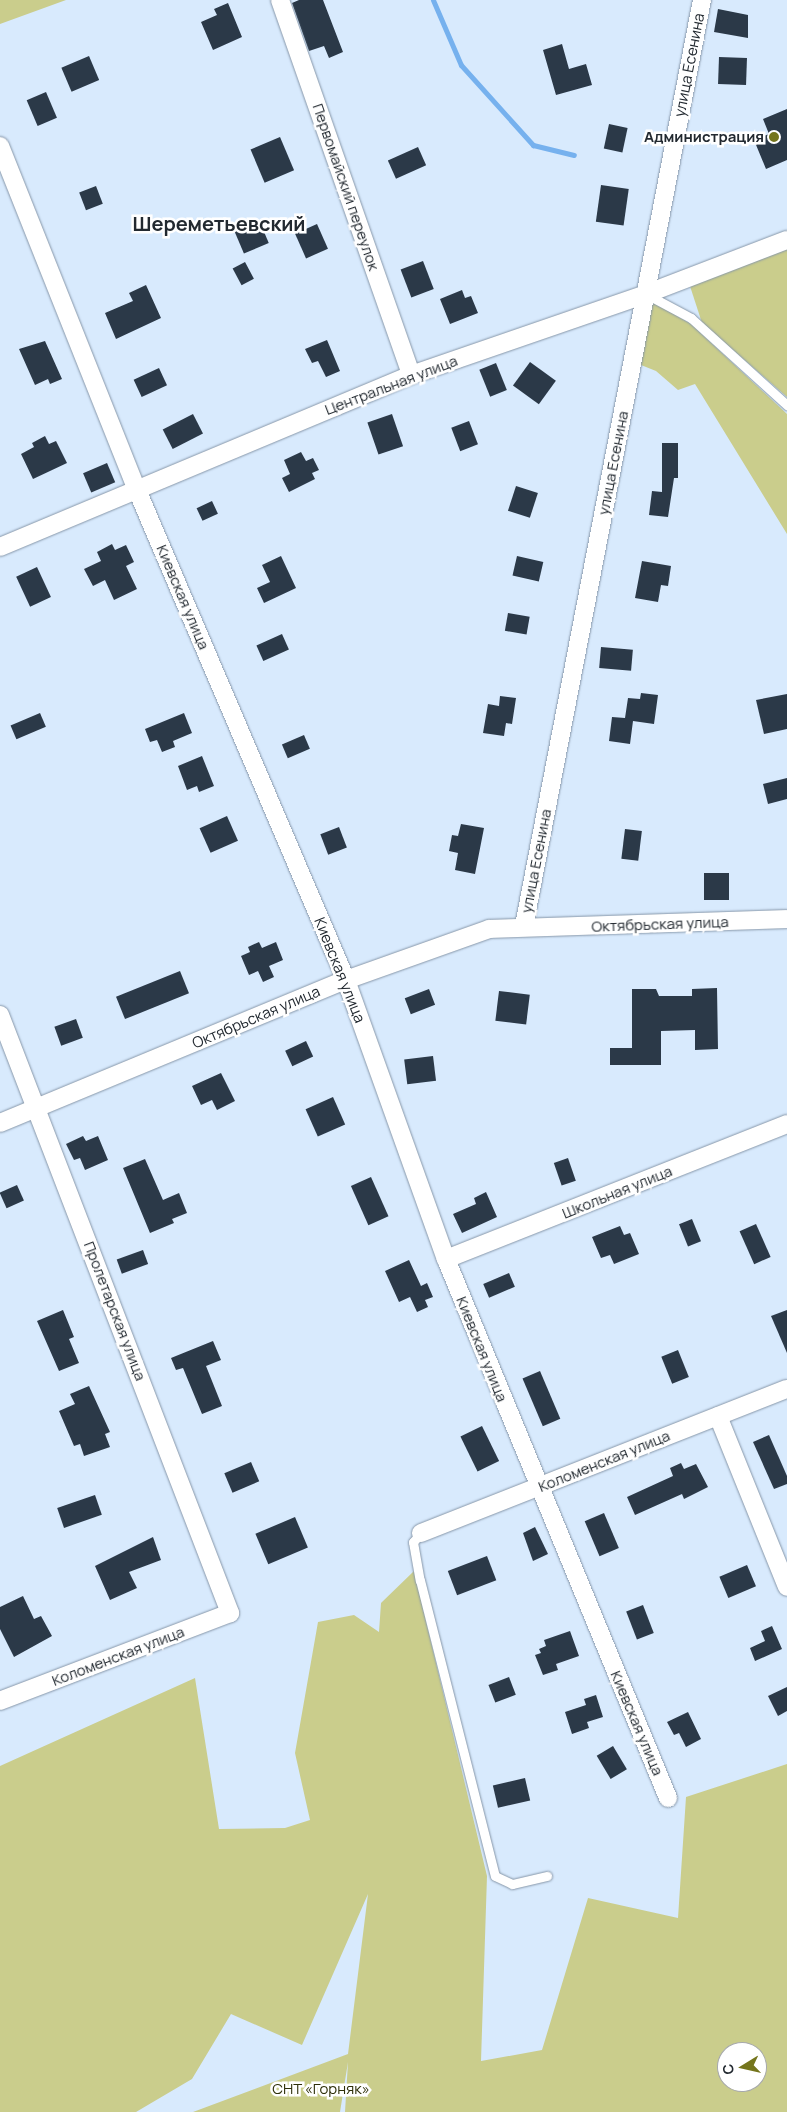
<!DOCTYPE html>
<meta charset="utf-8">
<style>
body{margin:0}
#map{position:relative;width:787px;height:2112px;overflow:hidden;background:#d8eafd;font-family:Manrope,sans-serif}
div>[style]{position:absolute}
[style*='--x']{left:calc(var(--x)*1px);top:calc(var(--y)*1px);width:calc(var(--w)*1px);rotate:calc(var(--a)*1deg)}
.green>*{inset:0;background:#cacd8c}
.stream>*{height:5px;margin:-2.5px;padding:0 2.5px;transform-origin:2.5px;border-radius:2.5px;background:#76b1ee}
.building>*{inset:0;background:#2b3948;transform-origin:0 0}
.roads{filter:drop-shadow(0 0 1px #8797a9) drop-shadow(0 0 1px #8797a9)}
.service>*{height:9px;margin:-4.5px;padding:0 4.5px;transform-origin:4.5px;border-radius:4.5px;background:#fff}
.minor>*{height:18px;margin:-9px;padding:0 9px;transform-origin:9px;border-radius:9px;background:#fff}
.dots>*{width:14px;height:14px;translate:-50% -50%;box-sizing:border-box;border:2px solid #fff;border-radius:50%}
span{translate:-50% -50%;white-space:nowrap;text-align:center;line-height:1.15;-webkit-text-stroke:5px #fff;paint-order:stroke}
.street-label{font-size:15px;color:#222930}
.poi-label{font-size:15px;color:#222930;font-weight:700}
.right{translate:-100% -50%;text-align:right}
.park-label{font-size:15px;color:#2e2f09}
.district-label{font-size:20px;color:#222930;font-weight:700}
.north{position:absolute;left:717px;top:2042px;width:50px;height:50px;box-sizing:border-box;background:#fff;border:1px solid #a7a9ac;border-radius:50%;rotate:261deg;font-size:14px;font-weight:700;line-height:20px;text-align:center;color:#222930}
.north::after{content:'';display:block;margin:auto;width:18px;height:22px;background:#74751c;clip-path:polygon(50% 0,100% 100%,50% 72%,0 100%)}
</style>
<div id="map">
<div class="green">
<div style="clip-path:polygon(0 0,66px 0,0 24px)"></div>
<div style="clip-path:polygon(787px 245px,787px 397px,702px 323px,689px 283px)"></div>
<div style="clip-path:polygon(649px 300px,691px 324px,787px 414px,787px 534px,695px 384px,678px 390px,656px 371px,636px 363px)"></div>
<div style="clip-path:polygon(evenodd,414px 1571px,487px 1876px,481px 2061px,542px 2050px,588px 1898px,678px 1918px,686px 1797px,787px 1764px,787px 2112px,345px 2112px,348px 2062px,340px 2112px,193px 2112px,348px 2054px,368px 1894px,302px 2045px,231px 2014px,192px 2079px,136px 2112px,0 2112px,0 1766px,195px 1678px,219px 1829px,285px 1828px,310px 1820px,295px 1753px,318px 1622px,354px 1615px,379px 1632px,381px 1603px,414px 1571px,727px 2052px,757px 2052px,757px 2082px,727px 2082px,727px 2052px)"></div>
</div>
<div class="stream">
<div style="--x:433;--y:0;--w:71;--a:66.7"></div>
<div style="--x:461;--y:65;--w:108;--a:48"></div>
<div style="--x:533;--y:145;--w:42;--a:13.7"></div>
</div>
<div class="building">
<div style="clip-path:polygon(299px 0,323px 0,343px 52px,329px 58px,324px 46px,309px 51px,292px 3px)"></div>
<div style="clip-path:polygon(228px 3px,242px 37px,213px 50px,201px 22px,217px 15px,214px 9px)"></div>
<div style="clip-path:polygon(718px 9px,748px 15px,748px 38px,714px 32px)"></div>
<div style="clip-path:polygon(562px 44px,569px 69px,586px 64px,592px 85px,556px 95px,543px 50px)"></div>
<div style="left:89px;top:56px;width:26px;height:30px;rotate:67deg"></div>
<div style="left:719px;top:57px;width:28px;height:27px;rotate:2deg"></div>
<div style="left:46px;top:92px;width:28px;height:21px;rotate:67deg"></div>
<div style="clip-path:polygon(787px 109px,787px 160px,766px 169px,754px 140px,769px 134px,763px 119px)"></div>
<div style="left:609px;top:124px;width:19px;height:25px;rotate:12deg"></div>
<div style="left:280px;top:137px;width:36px;height:32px;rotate:67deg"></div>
<div style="left:418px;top:147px;width:20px;height:33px;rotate:66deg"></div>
<div style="left:601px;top:185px;width:28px;height:37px;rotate:8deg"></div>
<div style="left:96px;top:186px;width:19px;height:18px;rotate:69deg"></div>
<div style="left:259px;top:220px;width:25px;height:27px;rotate:67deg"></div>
<div style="left:317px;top:224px;width:27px;height:24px;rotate:66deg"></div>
<div style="left:423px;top:261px;width:30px;height:24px;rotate:69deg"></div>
<div style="left:245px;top:262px;width:19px;height:14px;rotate:62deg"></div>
<div style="clip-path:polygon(146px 285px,161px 318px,116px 339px,105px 313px,133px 301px,129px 293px)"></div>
<div style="clip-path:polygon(462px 290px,465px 298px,471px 296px,478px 313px,450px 324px,440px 299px)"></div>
<div style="clip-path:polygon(327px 340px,340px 371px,326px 377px,318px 361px,312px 363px,305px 349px)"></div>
<div style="clip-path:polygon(45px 341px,62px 379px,50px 384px,48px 379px,35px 385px,19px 349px)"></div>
<div style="left:530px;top:362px;width:32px;height:29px;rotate:36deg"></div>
<div style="left:496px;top:363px;width:29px;height:18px;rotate:68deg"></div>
<div style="left:159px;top:368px;width:19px;height:28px;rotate:65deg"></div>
<div style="left:193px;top:414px;width:22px;height:34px;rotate:63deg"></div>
<div style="left:392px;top:414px;width:34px;height:26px;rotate:71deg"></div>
<div style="left:469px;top:421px;width:25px;height:19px;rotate:69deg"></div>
<div style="clip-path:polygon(45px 436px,49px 444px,56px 441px,67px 463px,33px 479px,21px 454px,34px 447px,32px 443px)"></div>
<div style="clip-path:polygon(662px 443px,678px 443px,678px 478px,674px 478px,668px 517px,649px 515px,652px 491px,662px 492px)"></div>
<div style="clip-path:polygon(301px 452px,306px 461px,313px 458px,319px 470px,312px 473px,315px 479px,289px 492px,282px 478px,290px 474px,284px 460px)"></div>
<div style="left:107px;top:463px;width:21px;height:26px;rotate:67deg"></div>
<div style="left:516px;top:486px;width:23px;height:26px;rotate:18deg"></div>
<div style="left:212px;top:501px;width:14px;height:17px;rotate:65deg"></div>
<div style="clip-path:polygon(112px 544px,115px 550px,126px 545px,134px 562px,126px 566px,137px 589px,114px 600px,105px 580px,93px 586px,84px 569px,101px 561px,97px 552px)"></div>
<div style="clip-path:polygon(281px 556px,296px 588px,264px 603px,257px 588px,270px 582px,262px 565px)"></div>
<div style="left:517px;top:556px;width:27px;height:20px;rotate:13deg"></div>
<div style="clip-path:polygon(642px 561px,671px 566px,668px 586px,661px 585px,658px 602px,635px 598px)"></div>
<div style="left:37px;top:567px;width:33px;height:23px;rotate:65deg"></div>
<div style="left:508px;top:613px;width:22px;height:18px;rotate:10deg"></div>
<div style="left:282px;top:634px;width:17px;height:28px;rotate:66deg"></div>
<div style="left:601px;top:647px;width:32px;height:21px;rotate:5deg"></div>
<div style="clip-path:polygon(641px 693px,658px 695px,654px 724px,633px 721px,630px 744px,609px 741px,612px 717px,625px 718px,628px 698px,640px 699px)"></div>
<div style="clip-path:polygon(787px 694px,787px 729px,764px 734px,756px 700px)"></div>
<div style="clip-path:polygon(500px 696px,516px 698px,512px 724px,506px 723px,504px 736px,483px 733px,488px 704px,499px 706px)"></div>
<div style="left:40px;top:713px;width:15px;height:32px;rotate:67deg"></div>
<div style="clip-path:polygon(184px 713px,192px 733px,173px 741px,175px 747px,162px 752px,157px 740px,150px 742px,145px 729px)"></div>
<div style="left:304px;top:735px;width:15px;height:24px;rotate:67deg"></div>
<div style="clip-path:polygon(202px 756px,214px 786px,199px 792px,197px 786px,187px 790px,178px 766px)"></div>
<div style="clip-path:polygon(787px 778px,787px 799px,768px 804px,763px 784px)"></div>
<div style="left:227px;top:816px;width:27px;height:30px;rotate:66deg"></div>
<div style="clip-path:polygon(461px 824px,484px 828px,475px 874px,455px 870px,458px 853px,449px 851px,452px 835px,458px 836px)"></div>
<div style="left:339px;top:827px;width:22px;height:20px;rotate:69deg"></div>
<div style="left:625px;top:829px;width:17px;height:30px;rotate:7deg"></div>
<div style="left:704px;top:873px;width:25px;height:27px"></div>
<div style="clip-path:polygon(259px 942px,262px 948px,276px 942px,283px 960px,269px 966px,274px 977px,263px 982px,258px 971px,249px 975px,241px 956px,250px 952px,248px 947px)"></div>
<div style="left:180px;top:971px;width:24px;height:69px;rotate:68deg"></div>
<div style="clip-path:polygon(717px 988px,718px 1049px,695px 1050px,695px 1030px,661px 1031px,661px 1065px,610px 1065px,610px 1048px,632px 1048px,632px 989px,656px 989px,659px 996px,692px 996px,692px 989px)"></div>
<div style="left:429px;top:989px;width:17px;height:26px;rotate:69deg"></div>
<div style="left:499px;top:991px;width:31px;height:30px;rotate:7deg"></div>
<div style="left:76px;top:1019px;width:20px;height:23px;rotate:70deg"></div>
<div style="left:306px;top:1041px;width:17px;height:23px;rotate:65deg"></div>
<div style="left:433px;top:1056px;width:25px;height:29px;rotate:83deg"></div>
<div style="clip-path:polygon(221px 1073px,235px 1101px,217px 1110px,212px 1100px,201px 1105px,192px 1086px)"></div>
<div style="left:333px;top:1097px;width:30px;height:30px;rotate:66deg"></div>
<div style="clip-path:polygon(83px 1136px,86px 1141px,98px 1136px,108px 1160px,85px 1170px,80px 1158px,74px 1160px,66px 1144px)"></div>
<div style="left:568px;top:1158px;width:24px;height:15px;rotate:71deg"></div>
<div style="clip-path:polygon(145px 1159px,163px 1200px,179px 1193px,187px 1213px,172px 1219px,174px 1223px,150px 1233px,123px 1168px)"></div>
<div style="left:371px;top:1177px;width:43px;height:22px;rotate:66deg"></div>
<div style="left:17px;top:1185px;width:17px;height:19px;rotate:66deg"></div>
<div style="clip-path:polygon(486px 1192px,497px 1217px,462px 1233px,453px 1214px,476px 1204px,474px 1198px)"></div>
<div style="left:692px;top:1219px;width:24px;height:14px;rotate:68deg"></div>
<div style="left:756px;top:1224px;width:36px;height:18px;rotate:66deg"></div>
<div style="clip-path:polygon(620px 1226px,624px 1235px,630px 1233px,639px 1254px,614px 1264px,610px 1255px,601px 1258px,592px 1237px)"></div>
<div style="left:143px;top:1250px;width:15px;height:28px;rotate:70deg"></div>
<div style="clip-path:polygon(409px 1260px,421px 1286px,427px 1283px,433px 1297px,425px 1300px,428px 1307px,417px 1312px,410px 1297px,399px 1302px,385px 1271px)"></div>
<div style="left:509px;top:1273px;width:15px;height:28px;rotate:67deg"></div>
<div style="clip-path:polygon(63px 1310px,74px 1337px,69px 1339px,79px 1363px,59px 1371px,37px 1321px)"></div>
<div style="clip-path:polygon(787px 1310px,787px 1353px,771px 1316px)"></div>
<div style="clip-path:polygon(213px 1341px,221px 1360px,206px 1366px,222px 1406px,202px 1414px,183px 1368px,176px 1370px,171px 1358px)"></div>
<div style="left:678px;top:1350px;width:29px;height:18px;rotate:68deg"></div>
<div style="left:540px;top:1371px;width:52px;height:19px;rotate:67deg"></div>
<div style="clip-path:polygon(89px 1386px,110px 1432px,105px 1434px,110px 1447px,84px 1456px,80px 1444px,74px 1446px,59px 1411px,75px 1404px,70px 1394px)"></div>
<div style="left:482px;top:1426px;width:39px;height:24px;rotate:64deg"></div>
<div style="clip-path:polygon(769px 1435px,787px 1476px,787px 1484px,774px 1489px,753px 1442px)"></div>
<div style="left:251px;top:1462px;width:21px;height:29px;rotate:67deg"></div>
<div style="clip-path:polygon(681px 1463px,684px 1469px,696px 1464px,708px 1487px,684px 1499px,682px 1494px,635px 1515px,627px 1497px,673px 1476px,670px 1468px)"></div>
<div style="left:95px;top:1495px;width:21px;height:40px;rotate:71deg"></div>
<div style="left:604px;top:1513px;width:38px;height:21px;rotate:67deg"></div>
<div style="left:295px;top:1517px;width:33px;height:43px;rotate:67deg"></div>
<div style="clip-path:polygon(535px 1527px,548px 1554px,533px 1561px,523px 1533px)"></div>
<div style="clip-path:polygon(153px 1537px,161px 1560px,129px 1572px,137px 1588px,110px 1600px,95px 1566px)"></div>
<div style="left:487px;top:1556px;width:26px;height:42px;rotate:69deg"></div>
<div style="left:747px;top:1565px;width:23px;height:30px;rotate:67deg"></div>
<div style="clip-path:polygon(23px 1596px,34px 1619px,41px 1616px,52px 1636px,14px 1657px,0 1629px,0 1607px)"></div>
<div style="left:643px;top:1605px;width:30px;height:18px;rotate:69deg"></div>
<div style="clip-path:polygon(772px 1626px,782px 1649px,755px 1661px,750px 1648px,765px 1641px,761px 1631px)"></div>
<div style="clip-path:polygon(570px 1631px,579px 1656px,556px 1664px,558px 1670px,543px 1675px,535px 1655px,541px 1653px,539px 1649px,546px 1646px,544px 1640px)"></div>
<div style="left:509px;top:1677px;width:19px;height:22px;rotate:69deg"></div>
<div style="clip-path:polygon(787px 1687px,787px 1711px,778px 1716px,768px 1696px)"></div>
<div style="clip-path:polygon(596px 1695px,603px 1717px,587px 1722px,589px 1728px,572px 1734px,565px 1712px,586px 1705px,584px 1699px)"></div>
<div style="clip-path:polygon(688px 1712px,701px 1739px,686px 1747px,679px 1733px,674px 1735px,667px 1722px)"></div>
<div style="left:613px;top:1746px;width:27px;height:19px;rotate:59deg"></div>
<div style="left:525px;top:1778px;width:23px;height:33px;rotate:77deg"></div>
</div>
<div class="roads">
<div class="service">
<div style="--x:646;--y:294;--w:51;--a:28.1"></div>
<div style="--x:691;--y:318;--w:130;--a:42.2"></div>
<div style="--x:421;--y:1533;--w:12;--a:132"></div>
<div style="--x:413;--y:1542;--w:39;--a:80"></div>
<div style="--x:420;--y:1580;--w:305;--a:75.8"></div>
<div style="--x:495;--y:1876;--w:19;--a:25"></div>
<div style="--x:512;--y:1884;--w:36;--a:-13"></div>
</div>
<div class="minor">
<div style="--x:280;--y:0;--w:397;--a:70.7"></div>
<div style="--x:0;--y:146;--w:370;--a:68.3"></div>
<div style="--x:137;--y:490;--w:533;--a:66.9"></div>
<div style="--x:346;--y:980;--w:296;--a:70.3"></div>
<div style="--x:446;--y:1259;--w:583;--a:67.61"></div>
<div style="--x:0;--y:547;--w:446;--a:-22.7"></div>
<div style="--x:411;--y:375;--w:249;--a:-19"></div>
<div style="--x:646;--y:294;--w:151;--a:-21"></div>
<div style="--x:524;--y:926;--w:943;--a:-79.12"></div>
<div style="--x:0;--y:1015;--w:641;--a:68.96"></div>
<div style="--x:230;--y:1613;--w:246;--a:159.1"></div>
<div style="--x:0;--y:1123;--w:374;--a:-22.5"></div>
<div style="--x:346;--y:980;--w:152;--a:-19.6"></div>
<div style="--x:489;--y:929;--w:298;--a:-1.9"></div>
<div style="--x:446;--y:1259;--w:367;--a:-21.6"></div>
<div style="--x:718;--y:1416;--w:184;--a:68"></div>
<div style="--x:421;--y:1533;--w:393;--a:-21.5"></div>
</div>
</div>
<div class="dots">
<div style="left:774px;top:137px;background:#74751c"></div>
</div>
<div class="street-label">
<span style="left:689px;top:65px;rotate:-79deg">улица Есенина</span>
<span style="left:346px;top:187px;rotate:71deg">Первомайский переулок</span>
<span style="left:391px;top:385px;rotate:-21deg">Центральная улица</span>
<span style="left:613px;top:463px;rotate:-79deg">улица Есенина</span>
<span style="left:183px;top:597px;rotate:67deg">Киевская улица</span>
<span style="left:536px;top:861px;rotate:-79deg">улица Есенина</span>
<span style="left:660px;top:924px;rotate:-2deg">Октябрьская улица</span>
<span style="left:340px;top:970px;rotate:68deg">Киевская улица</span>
<span style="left:256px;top:1017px;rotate:-23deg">Октябрьская улица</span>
<span style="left:617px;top:1192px;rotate:-22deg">Школьная улица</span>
<span style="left:115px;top:1311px;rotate:69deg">Пролетарская улица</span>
<span style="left:482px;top:1349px;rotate:68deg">Киевская улица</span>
<span style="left:604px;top:1461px;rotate:-22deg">Коломенская улица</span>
<span style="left:118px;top:1656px;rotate:-21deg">Коломенская улица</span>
<span style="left:637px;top:1723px;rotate:67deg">Киевская улица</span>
</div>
<div class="poi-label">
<span class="right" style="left:764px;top:137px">Администрация</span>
</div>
<div class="park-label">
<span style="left:321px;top:2089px">СНТ «Горняк»</span>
</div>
<div class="district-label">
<span style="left:219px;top:223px">Шереметьевский</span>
</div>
<div class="north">С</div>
</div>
